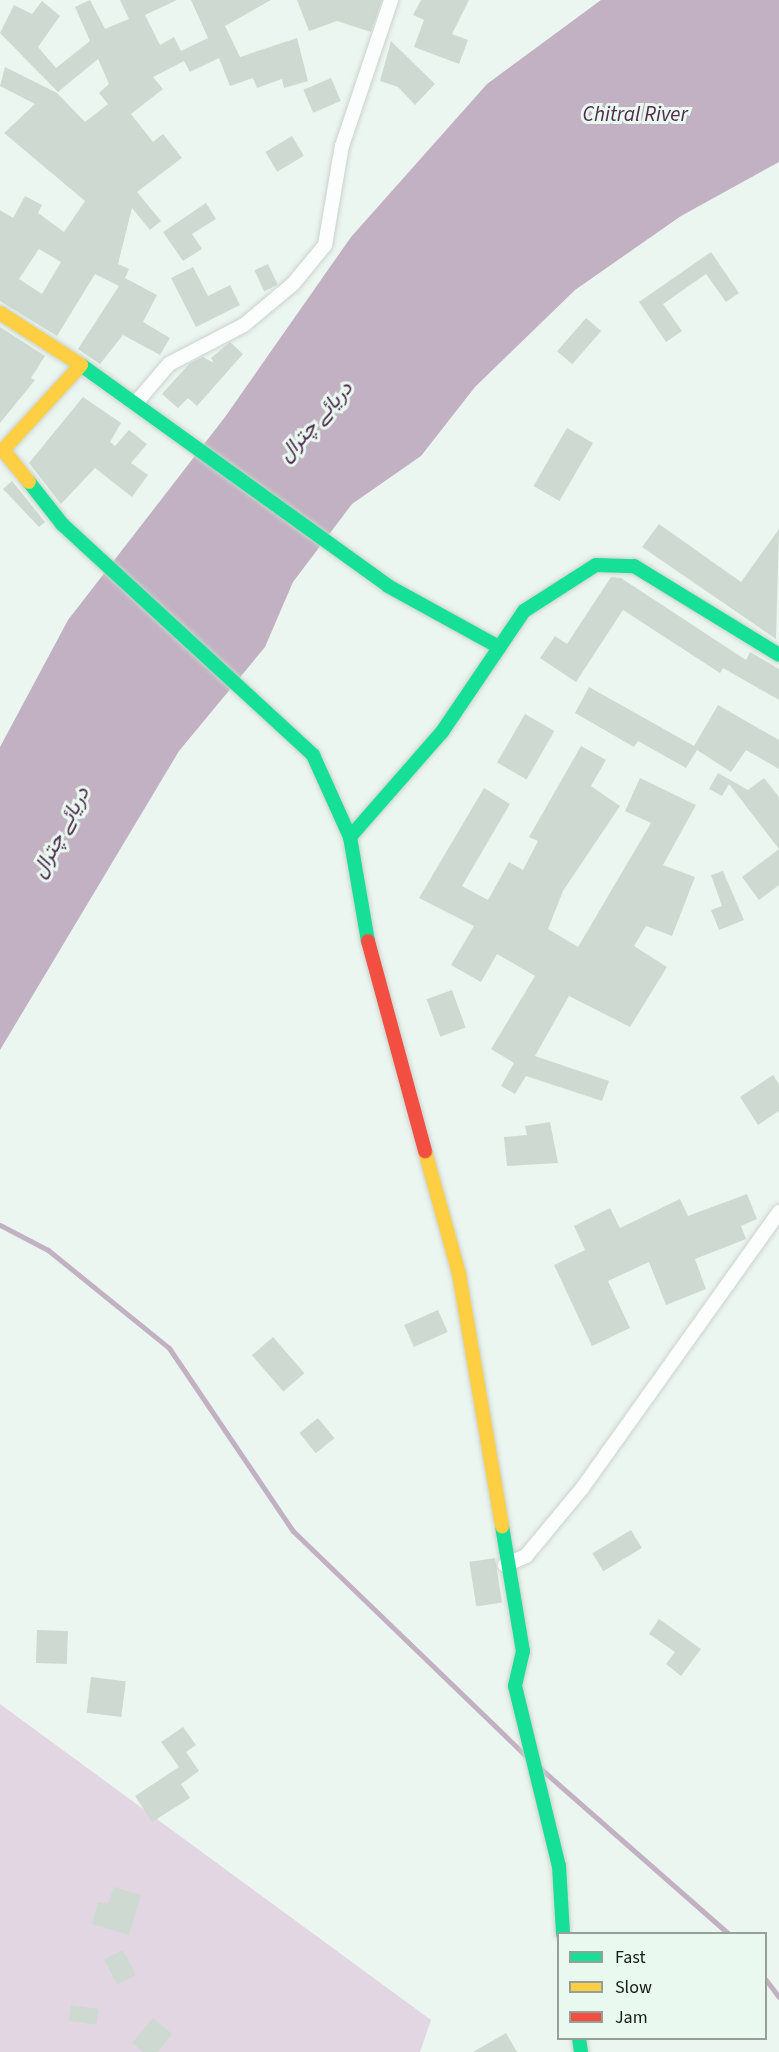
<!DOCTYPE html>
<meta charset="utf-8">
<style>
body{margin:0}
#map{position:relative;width:779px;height:2052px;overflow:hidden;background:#ecf6f0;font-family:"Source Sans 3",Vazirmatn,sans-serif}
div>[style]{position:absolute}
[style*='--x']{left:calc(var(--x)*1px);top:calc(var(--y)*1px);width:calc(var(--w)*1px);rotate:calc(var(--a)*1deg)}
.forest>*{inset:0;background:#e1d6e2}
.water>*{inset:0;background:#c2b1c2}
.stream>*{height:5px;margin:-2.5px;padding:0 2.5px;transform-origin:2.5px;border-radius:2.5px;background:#c2b1c2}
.building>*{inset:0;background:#ced9d2;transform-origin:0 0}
.roads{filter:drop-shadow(0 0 2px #cad2cd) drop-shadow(0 0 2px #cad2cd)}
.street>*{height:14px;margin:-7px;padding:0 7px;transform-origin:7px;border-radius:7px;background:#fcfefd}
.fast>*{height:14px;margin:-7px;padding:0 7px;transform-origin:7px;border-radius:7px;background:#16e098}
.slow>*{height:14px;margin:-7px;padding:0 7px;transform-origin:7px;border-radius:7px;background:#ffcf43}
.jam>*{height:14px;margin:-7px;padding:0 7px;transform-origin:7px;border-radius:7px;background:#f24e42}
span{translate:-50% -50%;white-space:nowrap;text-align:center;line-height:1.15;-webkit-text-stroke:6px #e9f9ef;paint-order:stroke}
.water-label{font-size:21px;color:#4f294e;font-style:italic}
.legend{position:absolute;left:557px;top:1932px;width:210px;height:108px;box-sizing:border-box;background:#e9f9ef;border:2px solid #94a099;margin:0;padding:8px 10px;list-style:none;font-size:18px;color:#151b17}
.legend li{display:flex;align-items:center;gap:12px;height:30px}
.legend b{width:30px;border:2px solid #94a099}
</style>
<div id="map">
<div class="forest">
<div style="clip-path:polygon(0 1704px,431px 2020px,420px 2052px,0 2052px)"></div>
</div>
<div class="water">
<div style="clip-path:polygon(601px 0,779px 0,779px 162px,681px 216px,575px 290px,475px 387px,421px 456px,352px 504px,293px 582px,265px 647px,179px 751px,0 1050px,0 747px,68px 620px,225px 417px,351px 237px,487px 84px)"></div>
</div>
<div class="stream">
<div style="--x:0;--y:1225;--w:54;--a:27.5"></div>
<div style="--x:48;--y:1250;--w:156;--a:39"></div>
<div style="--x:169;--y:1348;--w:221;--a:55.9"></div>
<div style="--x:293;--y:1531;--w:322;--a:44"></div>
<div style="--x:541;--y:1769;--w:250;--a:41.3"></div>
<div style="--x:766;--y:1980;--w:21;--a:53"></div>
</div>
<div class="building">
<div style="clip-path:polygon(evenodd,90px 0,105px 29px,129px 19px,120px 0,177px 0,145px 15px,160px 45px,174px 37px,181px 51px,208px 38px,191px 0,271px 0,225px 26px,240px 57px,297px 38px,308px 81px,284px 88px,282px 79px,257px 88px,253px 78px,230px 86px,219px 58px,190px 72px,184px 61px,153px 77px,163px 89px,131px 114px,153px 142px,163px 134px,182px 158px,137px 192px,161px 221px,150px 230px,132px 208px,118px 264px,129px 269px,125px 278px,157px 295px,143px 322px,170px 338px,160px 355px,123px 335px,100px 364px,78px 349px,119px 286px,95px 274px,57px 336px,0 301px,0 210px,13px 218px,25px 196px,42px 205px,38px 213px,64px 232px,85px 201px,4px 133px,35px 104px,0 86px,5px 67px,57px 93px,85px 122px,108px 104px,99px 93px,109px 84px,98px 59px,58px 92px,0 33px,14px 5px,32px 14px,42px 1px,60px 16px,38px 47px,56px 68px,90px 41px,75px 7px,90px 0,39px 249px,61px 262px,42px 294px,19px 279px,39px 249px)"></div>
<div style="clip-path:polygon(297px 0,382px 0,371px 32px,337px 21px,309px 31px)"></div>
<div style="clip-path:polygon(421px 0,469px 0,452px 34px,468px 40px,459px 64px,414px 47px,424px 20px,413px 15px)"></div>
<div style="clip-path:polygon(391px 41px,435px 84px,415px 105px,398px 87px,380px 81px)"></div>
<div style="left:331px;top:78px;width:25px;height:30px;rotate:67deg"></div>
<div style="left:292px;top:136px;width:23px;height:31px;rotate:59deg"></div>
<div style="clip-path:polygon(206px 203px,216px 219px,192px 234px,202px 249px,183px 261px,163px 232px)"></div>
<div style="clip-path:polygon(711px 252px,739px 293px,726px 302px,706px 274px,663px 304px,682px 331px,666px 342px,639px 302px)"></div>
<div style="left:268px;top:264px;width:23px;height:15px;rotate:65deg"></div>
<div style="clip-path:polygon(193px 267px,208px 296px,230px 285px,240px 305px,196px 327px,171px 278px)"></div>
<div style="left:586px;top:318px;width:20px;height:44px;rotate:41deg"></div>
<div style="clip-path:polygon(0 327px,45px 356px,31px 378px,35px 380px,0 423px)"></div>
<div style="clip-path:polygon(230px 342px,243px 354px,197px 406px,188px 398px,178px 408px,162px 394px,190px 363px,203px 357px,214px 363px,211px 358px)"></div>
<div style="clip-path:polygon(83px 397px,121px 423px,110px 442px,115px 446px,129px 430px,147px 444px,131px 463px,148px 475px,132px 497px,95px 468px,61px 504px,29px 463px)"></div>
<div style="left:567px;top:428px;width:30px;height:67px;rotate:30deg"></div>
<div style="clip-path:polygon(12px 481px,45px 522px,39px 527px,3px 489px)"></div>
<div style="clip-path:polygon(659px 524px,741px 582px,779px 529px,776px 639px,642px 547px)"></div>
<div style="clip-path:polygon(611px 577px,621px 578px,746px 660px,750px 652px,779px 669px,779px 700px,723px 668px,720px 673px,623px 610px,576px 682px,540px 658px,555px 636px,567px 644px)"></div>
<div style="clip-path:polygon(589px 687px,694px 746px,718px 705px,779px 740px,779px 769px,746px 750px,731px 772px,697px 750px,686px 768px,638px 741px,634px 747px,575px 713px)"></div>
<div style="left:525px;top:714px;width:34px;height:56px;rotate:30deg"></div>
<div style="clip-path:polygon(581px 746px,606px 760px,591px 786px,620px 806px,563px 891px,548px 929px,578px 947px,651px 823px,625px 811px,640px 778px,696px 805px,663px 865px,695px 877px,672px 936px,646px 926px,634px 946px,667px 967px,630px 1027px,569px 996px,535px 1056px,609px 1081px,602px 1101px,526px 1076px,515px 1094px,501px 1086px,514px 1063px,491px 1049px,535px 976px,497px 954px,481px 982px,451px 965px,474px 926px,419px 898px,484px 788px,510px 804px,462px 886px,488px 900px,509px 862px,523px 870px,538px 841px,529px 837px)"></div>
<div style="clip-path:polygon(718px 773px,748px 790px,764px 778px,779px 797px,779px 885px,759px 900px,742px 877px,779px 849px,729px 784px,722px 796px,709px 789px)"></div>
<div style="clip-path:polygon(723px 871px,744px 920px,719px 930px,711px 910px,722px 906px,711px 875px)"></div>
<div style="left:452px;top:990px;width:40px;height:27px;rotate:70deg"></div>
<div style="clip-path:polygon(773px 1075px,779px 1084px,779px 1111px,758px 1125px,740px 1097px)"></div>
<div style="clip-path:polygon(550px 1122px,558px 1163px,507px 1166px,504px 1137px,527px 1135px,525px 1126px)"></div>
<div style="clip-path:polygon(747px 1194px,757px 1219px,741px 1226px,746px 1239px,695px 1259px,706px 1289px,666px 1305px,649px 1262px,608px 1281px,630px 1328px,592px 1346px,554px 1265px,585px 1250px,574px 1226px,610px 1208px,620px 1228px,680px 1199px,688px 1216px)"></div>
<div style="left:438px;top:1310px;width:24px;height:37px;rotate:66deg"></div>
<div style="left:273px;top:1337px;width:48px;height:28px;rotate:49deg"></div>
<div style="left:318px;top:1418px;width:26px;height:24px;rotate:51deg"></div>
<div style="left:631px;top:1530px;width:21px;height:45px;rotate:59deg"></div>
<div style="left:495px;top:1558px;width:45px;height:26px;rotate:81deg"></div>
<div style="clip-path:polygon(659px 1619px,701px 1649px,681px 1676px,666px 1664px,675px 1652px,649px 1634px)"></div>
<div style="left:37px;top:1630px;width:31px;height:33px;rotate:2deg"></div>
<div style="left:91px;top:1677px;width:35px;height:36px;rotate:7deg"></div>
<div style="clip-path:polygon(183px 1727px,196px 1745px,186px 1752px,199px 1771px,181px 1784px,190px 1798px,152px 1822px,135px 1796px,179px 1767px,161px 1742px)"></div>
<div style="clip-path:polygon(114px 1887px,141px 1895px,129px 1935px,92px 1924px,98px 1902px,108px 1904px)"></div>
<div style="left:123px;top:1950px;width:28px;height:21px;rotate:63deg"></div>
<div style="left:71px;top:2005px;width:28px;height:16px;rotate:8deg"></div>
<div style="clip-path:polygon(153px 2018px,172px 2034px,158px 2052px,143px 2052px,132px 2043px)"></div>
<div style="clip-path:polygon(506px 2033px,517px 2052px,473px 2052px)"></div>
</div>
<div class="roads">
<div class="street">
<div style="--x:135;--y:404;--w:52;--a:-49.6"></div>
<div style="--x:169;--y:364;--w:85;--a:-27.5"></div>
<div style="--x:244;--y:325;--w:64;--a:-39.9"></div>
<div style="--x:293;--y:284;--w:50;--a:-50.6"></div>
<div style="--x:325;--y:245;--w:100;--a:-80.3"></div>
<div style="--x:342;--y:146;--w:154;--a:-71.4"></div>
<div style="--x:505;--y:1565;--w:23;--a:-23"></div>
<div style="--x:526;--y:1556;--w:89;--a:-50.4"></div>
<div style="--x:583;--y:1487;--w:338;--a:-54.5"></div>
</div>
<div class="fast">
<div style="--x:81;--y:365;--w:378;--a:35.7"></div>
<div style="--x:388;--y:586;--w:127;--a:28.8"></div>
<div style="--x:29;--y:482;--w:53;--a:51.8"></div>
<div style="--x:62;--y:524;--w:341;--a:42.6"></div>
<div style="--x:313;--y:755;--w:90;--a:65.7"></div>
<div style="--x:350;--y:837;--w:106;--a:80.2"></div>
<div style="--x:350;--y:837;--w:140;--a:-48.8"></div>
<div style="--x:442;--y:732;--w:146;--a:-55.9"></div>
<div style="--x:524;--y:611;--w:85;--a:-32.6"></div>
<div style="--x:596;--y:565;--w:38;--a:2"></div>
<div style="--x:634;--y:566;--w:170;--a:31.5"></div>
<div style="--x:502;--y:1526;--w:127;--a:80.5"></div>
<div style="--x:523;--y:1651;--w:36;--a:103"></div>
<div style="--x:515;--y:1686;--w:185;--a:76.3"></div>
<div style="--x:559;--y:1866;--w:68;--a:86.6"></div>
<div style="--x:579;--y:2038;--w:14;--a:82"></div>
</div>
<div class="slow">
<div style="--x:0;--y:313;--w:96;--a:32.7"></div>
<div style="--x:81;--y:365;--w:115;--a:132.5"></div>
<div style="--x:3;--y:450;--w:41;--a:50.9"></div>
<div style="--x:425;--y:1151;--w:128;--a:74.5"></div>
<div style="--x:459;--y:1274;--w:256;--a:80.3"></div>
</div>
<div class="jam">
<div style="--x:368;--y:941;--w:218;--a:74.8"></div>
</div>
</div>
<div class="water-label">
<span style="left:635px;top:114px">Chitral River</span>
<span style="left:315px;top:421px;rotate:-48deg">دریائے چترال</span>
<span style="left:60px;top:832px;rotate:-62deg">دریائے چترال</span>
</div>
<ul class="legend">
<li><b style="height:8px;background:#16e098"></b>Fast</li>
<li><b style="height:8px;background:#ffcf43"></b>Slow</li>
<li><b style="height:8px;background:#f24e42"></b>Jam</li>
</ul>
</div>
